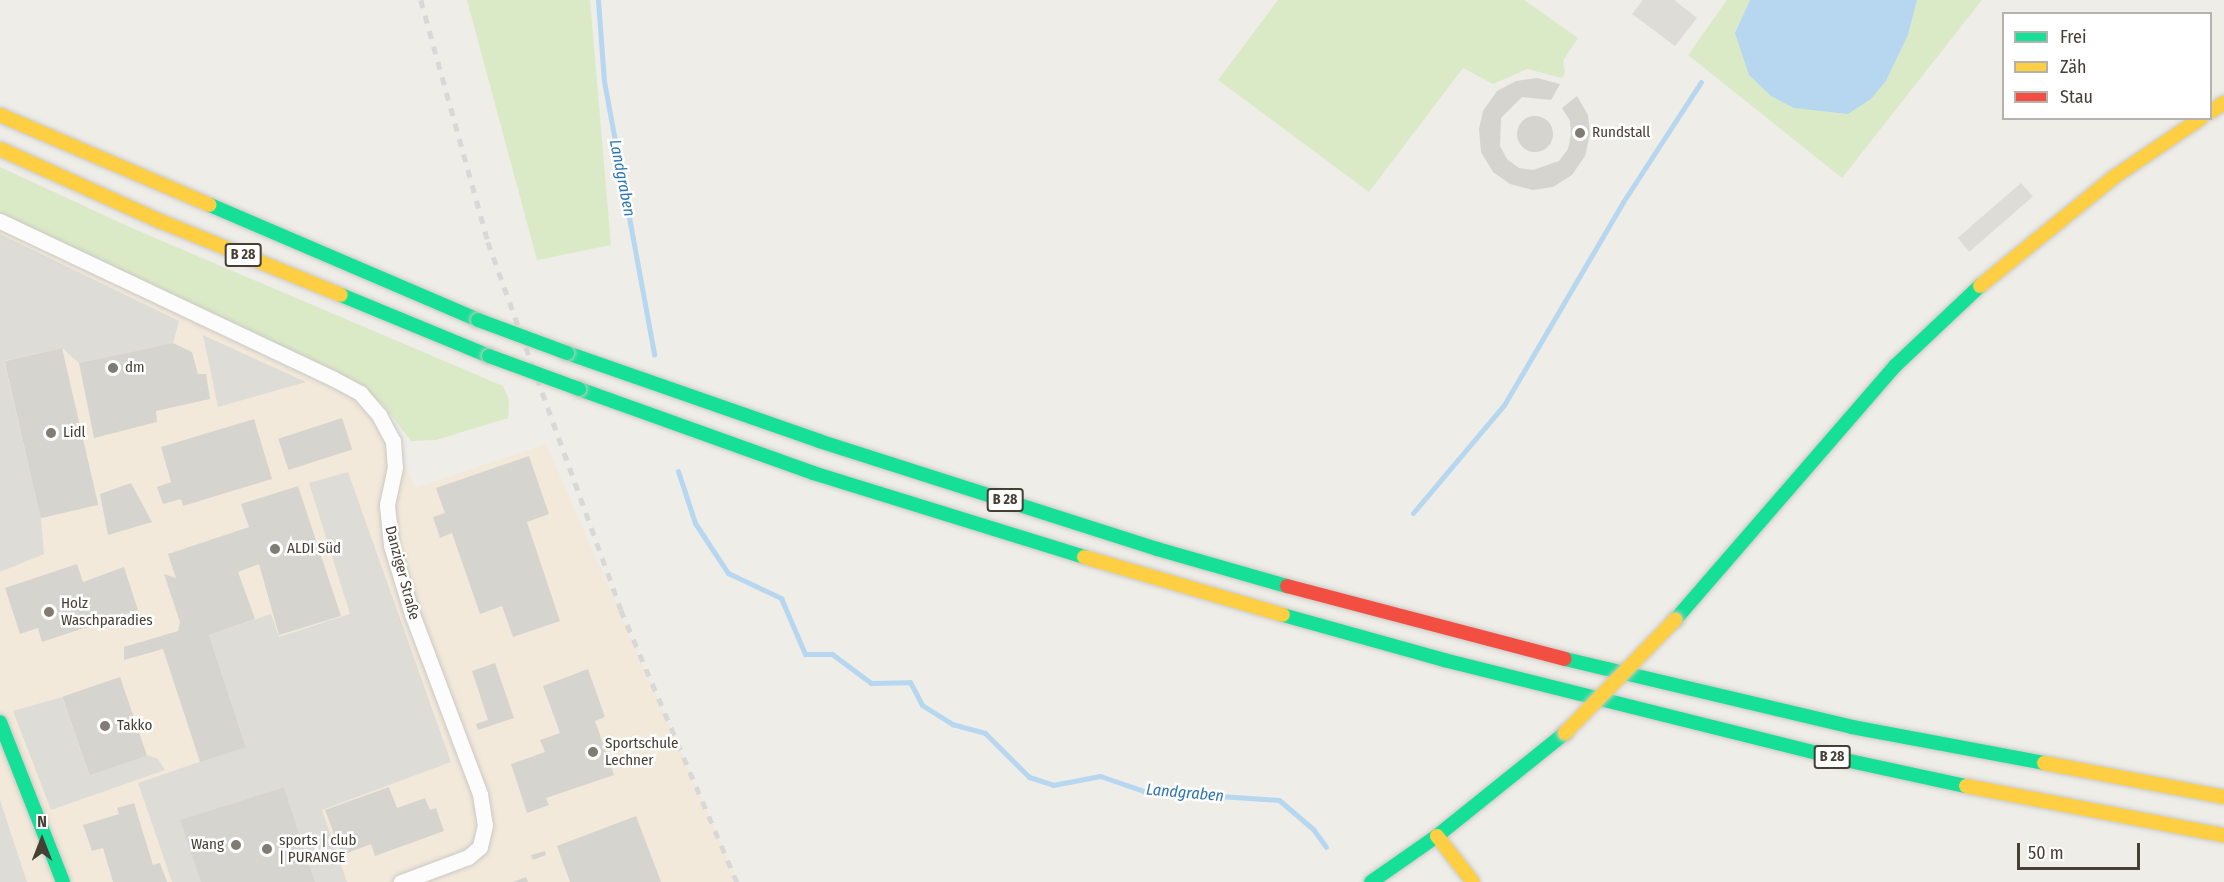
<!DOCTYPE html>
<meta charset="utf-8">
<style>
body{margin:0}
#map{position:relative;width:2224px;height:882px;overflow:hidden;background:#eeede8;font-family:"Fira Sans Condensed",sans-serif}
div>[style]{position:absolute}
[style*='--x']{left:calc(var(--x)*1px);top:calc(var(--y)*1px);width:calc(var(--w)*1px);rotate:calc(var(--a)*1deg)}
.commercial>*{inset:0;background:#f2e9da}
.green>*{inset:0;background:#dbeac6}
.parking>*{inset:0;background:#dedcd7;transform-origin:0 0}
.water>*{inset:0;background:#b6d7ef}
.stream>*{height:5px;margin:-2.5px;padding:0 2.5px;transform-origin:2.5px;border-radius:2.5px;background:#b6d7ef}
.building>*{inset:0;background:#d6d4cf;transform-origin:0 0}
.round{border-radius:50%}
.roads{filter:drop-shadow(0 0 2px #cbc9c4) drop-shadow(0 0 2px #cbc9c4)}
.street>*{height:15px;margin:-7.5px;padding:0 7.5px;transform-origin:7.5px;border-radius:7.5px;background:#fcfcfc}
.fast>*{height:14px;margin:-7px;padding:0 7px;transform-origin:7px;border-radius:7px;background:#16e098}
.slow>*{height:14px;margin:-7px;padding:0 7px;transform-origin:7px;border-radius:7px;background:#ffcf43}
.jam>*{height:14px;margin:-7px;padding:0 7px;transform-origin:7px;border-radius:7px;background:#f24e42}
.rail>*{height:4.5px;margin-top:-2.25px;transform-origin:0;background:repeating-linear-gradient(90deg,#d8d8d7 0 8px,transparent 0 16px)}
.bridges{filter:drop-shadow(0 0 2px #cecabe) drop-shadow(0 0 2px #cecabe)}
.fast-bridge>*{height:14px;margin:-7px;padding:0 7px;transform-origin:7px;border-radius:7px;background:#16e098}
.slow-bridge>*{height:14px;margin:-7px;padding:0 7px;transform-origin:7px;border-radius:7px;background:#ffcf43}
.dots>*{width:16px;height:16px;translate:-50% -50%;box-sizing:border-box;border:3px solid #fff;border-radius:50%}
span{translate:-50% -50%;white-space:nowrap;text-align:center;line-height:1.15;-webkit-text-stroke:5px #fff;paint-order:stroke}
.shield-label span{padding:2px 4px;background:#fff;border:2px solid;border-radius:4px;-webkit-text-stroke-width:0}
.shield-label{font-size:14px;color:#453f34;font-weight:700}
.poi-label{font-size:15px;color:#453f34}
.left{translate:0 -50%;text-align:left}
.right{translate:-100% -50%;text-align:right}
.street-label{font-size:15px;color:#453f34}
.water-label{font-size:16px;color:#2b75b3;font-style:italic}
.legend{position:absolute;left:2002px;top:12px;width:210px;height:108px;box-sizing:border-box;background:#fff;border:2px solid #b5b2ae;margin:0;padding:8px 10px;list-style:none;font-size:18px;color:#453f34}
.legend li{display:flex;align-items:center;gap:12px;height:30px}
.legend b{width:30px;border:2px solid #b5b2ae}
.north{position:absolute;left:12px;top:810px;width:60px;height:60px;-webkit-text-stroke:4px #fff;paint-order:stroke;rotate:0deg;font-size:16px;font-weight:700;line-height:24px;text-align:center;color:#453f34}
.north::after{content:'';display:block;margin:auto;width:21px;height:27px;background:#453f34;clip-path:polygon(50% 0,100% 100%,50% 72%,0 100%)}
.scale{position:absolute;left:2017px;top:843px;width:123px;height:27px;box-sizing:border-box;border:3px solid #453f34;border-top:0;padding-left:8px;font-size:18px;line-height:21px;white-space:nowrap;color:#453f34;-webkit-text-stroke:4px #fff;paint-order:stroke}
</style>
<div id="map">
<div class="commercial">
<div style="clip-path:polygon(0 222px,360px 393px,393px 441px,415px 488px,546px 444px,738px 882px,0 882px)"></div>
</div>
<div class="green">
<div style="clip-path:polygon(467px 0,590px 0,611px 245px,537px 260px)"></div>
<div style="clip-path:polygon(1278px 0,1524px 0,1578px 38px,1563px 61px,1565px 73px,1562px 78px,1527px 69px,1493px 84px,1463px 68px,1369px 192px,1218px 80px)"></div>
<div style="clip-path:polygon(1727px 0,1750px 0,1735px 33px,1886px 81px,1908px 35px,1917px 0,1982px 0,1842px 178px,1688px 55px)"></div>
<div style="clip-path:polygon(0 167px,134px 229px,503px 386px,509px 400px,508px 418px,436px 440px,411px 441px,384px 406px,361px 388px,0 217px)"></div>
</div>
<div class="parking">
<div style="clip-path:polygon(1643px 0,1674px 0,1697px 18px,1675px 46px,1632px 14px)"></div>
<div style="left:2021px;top:183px;width:18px;height:84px;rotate:49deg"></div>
<div style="clip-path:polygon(0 234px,179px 321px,173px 343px,79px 363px,62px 348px,4px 361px,41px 519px,44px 554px,0 572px)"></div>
<div style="clip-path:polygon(203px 335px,306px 382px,218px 407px)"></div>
<div style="clip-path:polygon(348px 472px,451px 762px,322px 810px,347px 882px,315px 882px,284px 787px,181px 820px,201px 882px,172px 882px,138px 783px,246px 746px,209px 635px,271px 614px,279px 637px,350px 614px,309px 483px)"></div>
<div style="clip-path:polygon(62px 697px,89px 775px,147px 755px,158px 759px,165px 770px,51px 810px,13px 711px)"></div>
<div style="clip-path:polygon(0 800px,27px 882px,0 882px)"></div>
</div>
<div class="water">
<div style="clip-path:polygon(1750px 0,1917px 0,1908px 35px,1886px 81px,1871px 99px,1848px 114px,1794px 108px,1771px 96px,1749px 75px,1735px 33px)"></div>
</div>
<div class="stream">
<div style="--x:598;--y:0;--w:81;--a:85.8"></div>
<div style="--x:604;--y:81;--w:278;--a:79.6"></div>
<div style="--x:678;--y:471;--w:55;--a:71.9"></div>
<div style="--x:695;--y:523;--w:60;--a:56.6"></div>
<div style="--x:728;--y:573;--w:59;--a:25.3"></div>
<div style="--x:781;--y:598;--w:61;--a:66.8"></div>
<div style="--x:805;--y:654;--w:27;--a:0"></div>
<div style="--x:832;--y:654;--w:49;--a:36.6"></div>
<div style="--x:871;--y:683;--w:39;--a:-1"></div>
<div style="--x:910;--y:682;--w:26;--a:62"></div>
<div style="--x:922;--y:705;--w:36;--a:32"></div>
<div style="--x:952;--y:724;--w:34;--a:15"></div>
<div style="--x:985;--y:733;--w:62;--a:45"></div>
<div style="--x:1029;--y:777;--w:25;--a:18"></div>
<div style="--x:1053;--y:785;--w:48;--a:-10.8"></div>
<div style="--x:1100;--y:776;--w:46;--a:18.8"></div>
<div style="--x:1144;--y:791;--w:135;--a:3.8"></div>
<div style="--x:1279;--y:800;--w:45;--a:40.5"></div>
<div style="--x:1313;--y:829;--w:22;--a:54"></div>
<div style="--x:1413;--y:513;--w:141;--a:-49.9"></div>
<div style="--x:1504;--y:405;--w:235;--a:-59.6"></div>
<div style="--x:1623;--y:202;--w:143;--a:-57"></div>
</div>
<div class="building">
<div style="clip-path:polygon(1537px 78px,1560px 84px,1551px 100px,1522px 97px,1501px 118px,1500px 146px,1507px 159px,1519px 168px,1533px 170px,1559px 161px,1568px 149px,1571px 135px,1570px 121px,1562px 108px,1577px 96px,1588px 115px,1590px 134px,1585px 156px,1572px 175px,1553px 187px,1533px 190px,1510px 184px,1493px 172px,1481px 152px,1479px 129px,1483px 111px,1497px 91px,1516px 81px)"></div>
<div class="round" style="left:1517px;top:116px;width:36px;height:36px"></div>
<div style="clip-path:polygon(173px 343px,192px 352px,198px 374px,206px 374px,210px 399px,156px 411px,157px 422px,94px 438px,79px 363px)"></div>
<div style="left:62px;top:348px;width:161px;height:59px;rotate:77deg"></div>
<div style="left:342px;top:418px;width:33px;height:67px;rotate:72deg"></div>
<div style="clip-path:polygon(254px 419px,272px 479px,183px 506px,181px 499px,163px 504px,157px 487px,171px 482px,161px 447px)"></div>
<div style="clip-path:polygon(529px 456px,549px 514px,527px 522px,560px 621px,513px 637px,502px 606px,480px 614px,452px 533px,440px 538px,433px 517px,445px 513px,436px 488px)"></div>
<div style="clip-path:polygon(131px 483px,152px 522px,108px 535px,100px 494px)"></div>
<div style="clip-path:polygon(298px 486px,341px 616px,279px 635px,259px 564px,238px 572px,255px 619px,209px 635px,246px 747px,200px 762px,163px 649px,124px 660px,124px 647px,178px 631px,180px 622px,164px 574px,176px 578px,168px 554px,249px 527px,241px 504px)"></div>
<div style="clip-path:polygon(77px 564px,83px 582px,124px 567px,138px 610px,42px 642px,38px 628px,20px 634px,5px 588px)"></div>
<div style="clip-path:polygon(495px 663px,514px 718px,478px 730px,476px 724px,488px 720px,472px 671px)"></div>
<div style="clip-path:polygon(588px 669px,605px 717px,595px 721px,614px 775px,546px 798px,549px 805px,527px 813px,511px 764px,545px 752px,540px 740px,560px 733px,543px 686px)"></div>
<div style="left:120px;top:677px;width:83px;height:61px;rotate:71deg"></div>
<div style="clip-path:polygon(284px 787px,315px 882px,201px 882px,180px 820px)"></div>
<div style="clip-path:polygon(389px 787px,397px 808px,425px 798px,430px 810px,436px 808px,444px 831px,375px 856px,371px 844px,342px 855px,325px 810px)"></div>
<div style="clip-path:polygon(134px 803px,153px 865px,160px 863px,167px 882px,113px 882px,103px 848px,92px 851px,83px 825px,119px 814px,117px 808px)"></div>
<div style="clip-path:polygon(636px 816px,661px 882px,570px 882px,557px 846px)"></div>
<div style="clip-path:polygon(545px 851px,546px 855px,533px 860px,531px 855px)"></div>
<div style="clip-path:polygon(526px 877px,528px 882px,513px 882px)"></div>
</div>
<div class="roads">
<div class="street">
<div style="--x:0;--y:221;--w:369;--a:25.3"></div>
<div style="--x:334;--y:379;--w:30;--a:28"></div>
<div style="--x:360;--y:393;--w:29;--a:49"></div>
<div style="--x:379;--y:415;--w:30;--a:62"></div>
<div style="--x:393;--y:441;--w:26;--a:86"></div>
<div style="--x:395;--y:467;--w:39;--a:102"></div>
<div style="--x:387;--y:505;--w:40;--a:84.3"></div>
<div style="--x:391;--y:545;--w:72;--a:73.1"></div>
<div style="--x:412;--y:614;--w:192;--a:69.3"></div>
<div style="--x:480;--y:794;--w:31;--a:81"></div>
<div style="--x:485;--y:825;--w:23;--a:103"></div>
<div style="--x:480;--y:847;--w:16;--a:140"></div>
<div style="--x:468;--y:857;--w:72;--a:159.5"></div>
</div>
<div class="fast">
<div style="--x:210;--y:205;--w:292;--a:23.2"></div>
<div style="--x:341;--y:295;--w:160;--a:22.4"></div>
<div style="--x:567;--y:353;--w:267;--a:19.2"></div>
<div style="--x:819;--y:441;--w:355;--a:17.7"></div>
<div style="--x:1157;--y:549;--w:135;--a:15.9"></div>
<div style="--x:579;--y:389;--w:249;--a:19.7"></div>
<div style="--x:813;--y:473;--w:284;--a:17.2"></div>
<div style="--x:1283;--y:615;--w:167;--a:15.6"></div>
<div style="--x:1444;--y:660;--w:404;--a:14"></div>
<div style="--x:1836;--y:758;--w:133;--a:12.2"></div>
<div style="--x:1675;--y:620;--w:336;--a:-49.1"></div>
<div style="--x:1895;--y:366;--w:117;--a:-43.3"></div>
<div style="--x:1565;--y:659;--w:295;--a:13.3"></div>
<div style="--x:1852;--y:727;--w:195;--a:10.6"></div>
<div style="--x:0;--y:722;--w:172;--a:68.5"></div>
<div style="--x:1371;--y:882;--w:80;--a:-34.9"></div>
<div style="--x:1437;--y:836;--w:164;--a:-38.8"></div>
</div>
<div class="slow">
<div style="--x:2210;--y:112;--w:17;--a:-33"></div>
<div style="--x:0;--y:115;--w:228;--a:23.2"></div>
<div style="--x:0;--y:149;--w:178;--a:24.3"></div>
<div style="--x:162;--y:222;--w:193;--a:22.2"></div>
<div style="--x:1980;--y:286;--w:173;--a:-39.1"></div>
<div style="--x:2114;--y:177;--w:105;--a:-34.1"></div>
<div style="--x:1084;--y:557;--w:207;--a:16.2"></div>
<div style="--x:2044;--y:763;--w:183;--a:10.7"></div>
<div style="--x:1966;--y:786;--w:263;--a:10.8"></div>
<div style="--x:1437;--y:836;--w:58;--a:52"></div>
</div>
<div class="jam">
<div style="--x:1287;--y:586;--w:287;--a:14.7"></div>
</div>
</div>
<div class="rail">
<div style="--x:421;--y:0;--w:251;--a:74.5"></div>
<div style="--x:488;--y:242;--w:391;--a:70.1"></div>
<div style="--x:621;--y:610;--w:296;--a:66.9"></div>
</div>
<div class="bridges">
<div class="fast-bridge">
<div style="--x:478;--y:320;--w:95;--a:20.3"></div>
<div style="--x:489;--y:356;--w:96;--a:20.1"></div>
</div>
<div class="slow-bridge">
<div style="--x:1565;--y:733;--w:158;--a:-45.8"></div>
</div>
</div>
<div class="dots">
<div style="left:1580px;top:133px;background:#807c73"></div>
<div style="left:113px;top:368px;background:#807c73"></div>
<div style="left:51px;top:433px;background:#807c73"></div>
<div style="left:275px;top:549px;background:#807c73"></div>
<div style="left:49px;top:612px;background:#807c73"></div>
<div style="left:105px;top:726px;background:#807c73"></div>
<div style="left:593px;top:752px;background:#807c73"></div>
<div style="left:236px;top:845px;background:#807c73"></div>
<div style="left:267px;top:849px;background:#807c73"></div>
</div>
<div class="shield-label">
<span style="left:243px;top:255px">B 28</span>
<span style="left:1005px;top:500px">B 28</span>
<span style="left:1832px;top:757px">B 28</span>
</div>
<div class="poi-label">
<span class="left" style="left:1592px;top:133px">Rundstall</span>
<span class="left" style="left:125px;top:368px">dm</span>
<span class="left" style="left:63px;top:433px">Lidl</span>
<span class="left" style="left:287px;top:549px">ALDI Süd</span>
<span class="left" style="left:61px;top:612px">Holz<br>Waschparadies</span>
<span class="left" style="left:117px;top:726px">Takko</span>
<span class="left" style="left:605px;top:752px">Sportschule<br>Lechner</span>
<span class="left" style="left:279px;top:849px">sports | club<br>| PURANGE</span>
<span class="right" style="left:224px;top:845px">Wang</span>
</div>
<div class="street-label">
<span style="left:402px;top:573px;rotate:75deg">Danziger Straße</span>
</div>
<div class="water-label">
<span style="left:622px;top:178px;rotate:79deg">Landgraben</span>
<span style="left:1185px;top:793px;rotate:5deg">Landgraben</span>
</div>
<ul class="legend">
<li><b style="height:8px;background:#16e098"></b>Frei</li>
<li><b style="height:8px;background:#ffcf43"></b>Zäh</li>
<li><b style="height:8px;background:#f24e42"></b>Stau</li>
</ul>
<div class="north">N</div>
<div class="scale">50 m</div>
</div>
